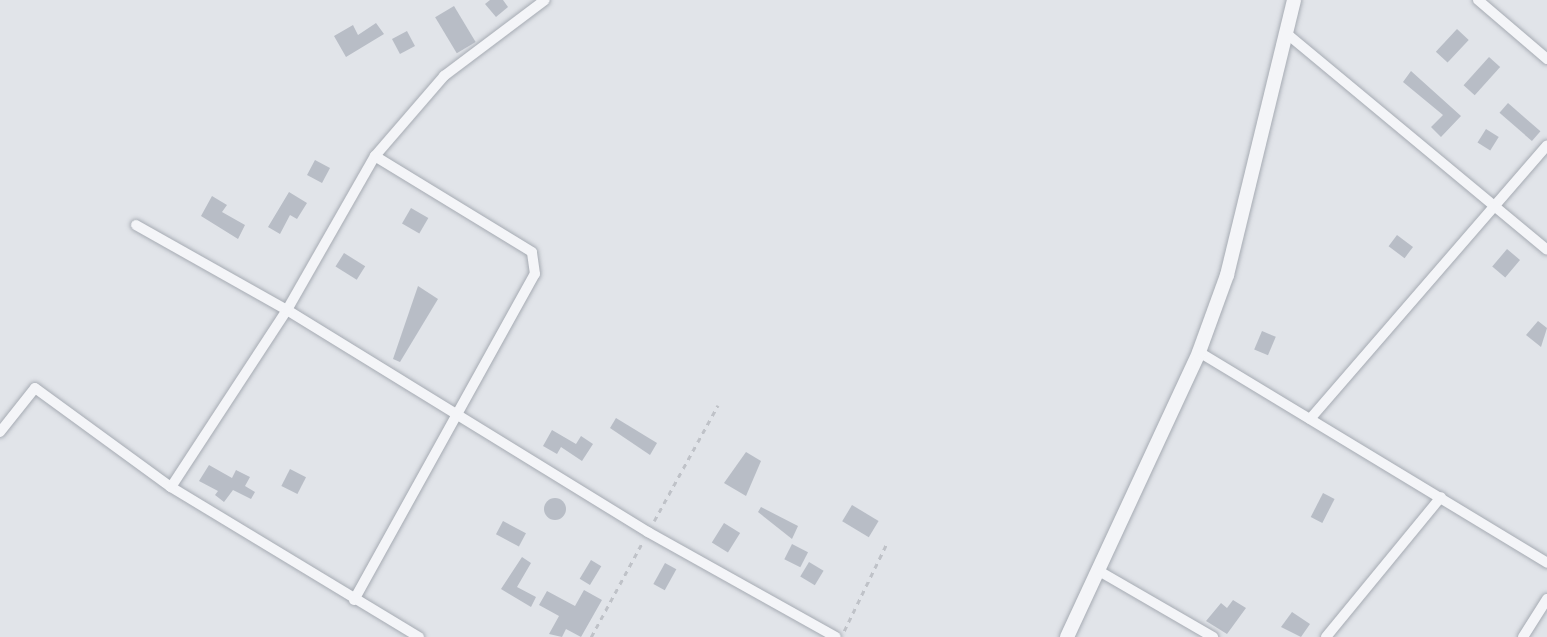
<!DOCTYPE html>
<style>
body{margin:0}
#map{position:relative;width:1547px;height:637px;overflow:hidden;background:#e1e4e9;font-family:Signika,sans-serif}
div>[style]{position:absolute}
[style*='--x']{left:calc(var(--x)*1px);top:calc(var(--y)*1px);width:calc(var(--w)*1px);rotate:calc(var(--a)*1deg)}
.building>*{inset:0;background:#b8bdc6;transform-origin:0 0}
.round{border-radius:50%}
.path>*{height:2.5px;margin-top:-1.25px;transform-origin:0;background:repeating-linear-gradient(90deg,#bfc2c8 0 5px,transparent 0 10px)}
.roads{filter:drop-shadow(0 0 2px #a6abb3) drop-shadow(0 0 2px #a6abb3)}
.minor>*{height:10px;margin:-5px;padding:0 5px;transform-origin:5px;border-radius:5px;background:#f4f5f8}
.tertiary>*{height:14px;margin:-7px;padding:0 7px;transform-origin:7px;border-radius:7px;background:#f4f5f8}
span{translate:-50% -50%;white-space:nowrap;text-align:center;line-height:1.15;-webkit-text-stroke:5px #f0f3f7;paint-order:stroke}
</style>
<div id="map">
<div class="building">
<div style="clip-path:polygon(490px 0,503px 0,508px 7px,496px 17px,485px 4px)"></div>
<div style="left:454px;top:6px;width:42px;height:22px;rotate:59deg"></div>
<div style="clip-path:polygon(376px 23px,384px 34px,346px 57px,334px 36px,353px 25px,358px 35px)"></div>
<div style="left:1457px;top:29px;width:16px;height:31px;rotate:43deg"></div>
<div style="left:407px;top:31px;width:17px;height:17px;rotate:62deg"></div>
<div style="left:1489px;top:57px;width:15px;height:38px;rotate:42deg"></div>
<div style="clip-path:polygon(1411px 71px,1461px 116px,1441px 137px,1431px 127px,1443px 115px,1403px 82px)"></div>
<div style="left:1508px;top:103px;width:43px;height:13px;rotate:41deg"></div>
<div style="left:1486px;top:129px;width:15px;height:16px;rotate:32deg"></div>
<div style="left:315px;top:160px;width:17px;height:17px;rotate:28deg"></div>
<div style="clip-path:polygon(289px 192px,307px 203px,297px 219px,290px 215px,280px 234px,268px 227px)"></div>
<div style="clip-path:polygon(212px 196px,227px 205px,222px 212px,245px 225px,238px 239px,201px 216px)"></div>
<div style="left:411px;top:208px;width:20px;height:18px;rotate:30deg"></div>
<div style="left:1397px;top:235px;width:20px;height:14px;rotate:37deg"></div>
<div style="left:1507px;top:249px;width:17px;height:23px;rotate:40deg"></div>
<div style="left:344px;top:253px;width:25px;height:16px;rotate:32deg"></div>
<div style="clip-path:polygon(418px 286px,438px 299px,400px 362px,393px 359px)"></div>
<div style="clip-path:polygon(1538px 321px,1547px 328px,1541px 347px,1526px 335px)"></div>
<div style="left:1262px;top:331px;width:15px;height:20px;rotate:23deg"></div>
<div style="clip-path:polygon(616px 418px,657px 443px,650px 455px,610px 428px)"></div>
<div style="clip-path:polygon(552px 430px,576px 444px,581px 436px,593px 444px,582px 461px,561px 447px,557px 454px,543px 446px)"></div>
<div style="clip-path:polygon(746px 452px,761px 461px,746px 496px,724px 483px)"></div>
<div style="clip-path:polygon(209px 465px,232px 478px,236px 470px,250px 477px,245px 486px,255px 492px,251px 499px,233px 490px,224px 502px,215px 495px,218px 491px,199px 481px)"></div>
<div style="left:290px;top:469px;width:18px;height:19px;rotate:27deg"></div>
<div style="left:1323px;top:493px;width:13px;height:27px;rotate:27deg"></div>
<div class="round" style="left:544px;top:498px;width:22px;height:22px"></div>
<div style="left:852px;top:505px;width:31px;height:19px;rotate:31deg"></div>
<div style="clip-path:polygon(761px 507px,798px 526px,792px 539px,758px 512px)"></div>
<div style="left:503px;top:521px;width:26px;height:15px;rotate:28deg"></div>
<div style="left:724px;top:523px;width:19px;height:23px;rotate:32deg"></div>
<div style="left:792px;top:544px;width:18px;height:17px;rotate:27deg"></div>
<div style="clip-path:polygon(522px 557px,531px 563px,517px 587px,536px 597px,531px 607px,501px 589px)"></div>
<div style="left:591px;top:560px;width:12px;height:22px;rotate:31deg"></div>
<div style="left:809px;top:562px;width:17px;height:17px;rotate:31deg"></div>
<div style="left:665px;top:563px;width:13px;height:24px;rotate:29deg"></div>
<div style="clip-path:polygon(584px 590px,602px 600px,581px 637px,566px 629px,562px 637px,549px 634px,559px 616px,539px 605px,547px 591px,575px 606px)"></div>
<div style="clip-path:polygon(1233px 600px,1246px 608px,1227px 634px,1206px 621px,1221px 603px,1227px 608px)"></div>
<div style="clip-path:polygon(1292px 612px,1310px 624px,1301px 637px,1281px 627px)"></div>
</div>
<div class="path">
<div style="--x:654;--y:521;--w:132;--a:-61.1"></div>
<div style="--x:844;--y:631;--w:98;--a:-64"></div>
<div style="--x:591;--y:637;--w:107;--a:-61.5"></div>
</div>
<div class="roads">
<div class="minor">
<div style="--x:1478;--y:0;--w:91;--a:40.5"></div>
<div style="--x:1286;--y:33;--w:339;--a:39.7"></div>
<div style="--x:136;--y:225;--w:173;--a:29.4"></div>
<div style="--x:287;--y:310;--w:424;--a:31.6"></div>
<div style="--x:648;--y:532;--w:215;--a:29.2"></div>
<div style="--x:1199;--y:352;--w:407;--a:31.2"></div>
<div style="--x:1310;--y:419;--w:362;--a:-49.1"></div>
<div style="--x:0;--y:432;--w:56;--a:-51.5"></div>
<div style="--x:35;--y:388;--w:168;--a:36.1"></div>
<div style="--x:171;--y:487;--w:290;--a:31.2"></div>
<div style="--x:171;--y:487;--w:212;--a:-56.8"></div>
<div style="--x:287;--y:310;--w:177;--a:-60.3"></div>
<div style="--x:375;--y:156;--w:106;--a:-49.2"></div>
<div style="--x:444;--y:76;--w:126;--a:-37"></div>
<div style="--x:1099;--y:571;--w:132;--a:30.1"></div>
<div style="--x:354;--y:600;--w:373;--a:-61"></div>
<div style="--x:535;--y:274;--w:22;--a:-98"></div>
<div style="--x:532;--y:252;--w:184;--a:-148.6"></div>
<div style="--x:1326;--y:637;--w:181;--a:-50.6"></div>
<div style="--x:1523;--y:637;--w:45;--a:-57.7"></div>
</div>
<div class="tertiary">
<div style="--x:1067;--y:637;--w:314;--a:-65.1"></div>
<div style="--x:1199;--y:352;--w:82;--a:-70"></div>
<div style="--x:1227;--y:275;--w:283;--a:-76.3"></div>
</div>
</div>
</div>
